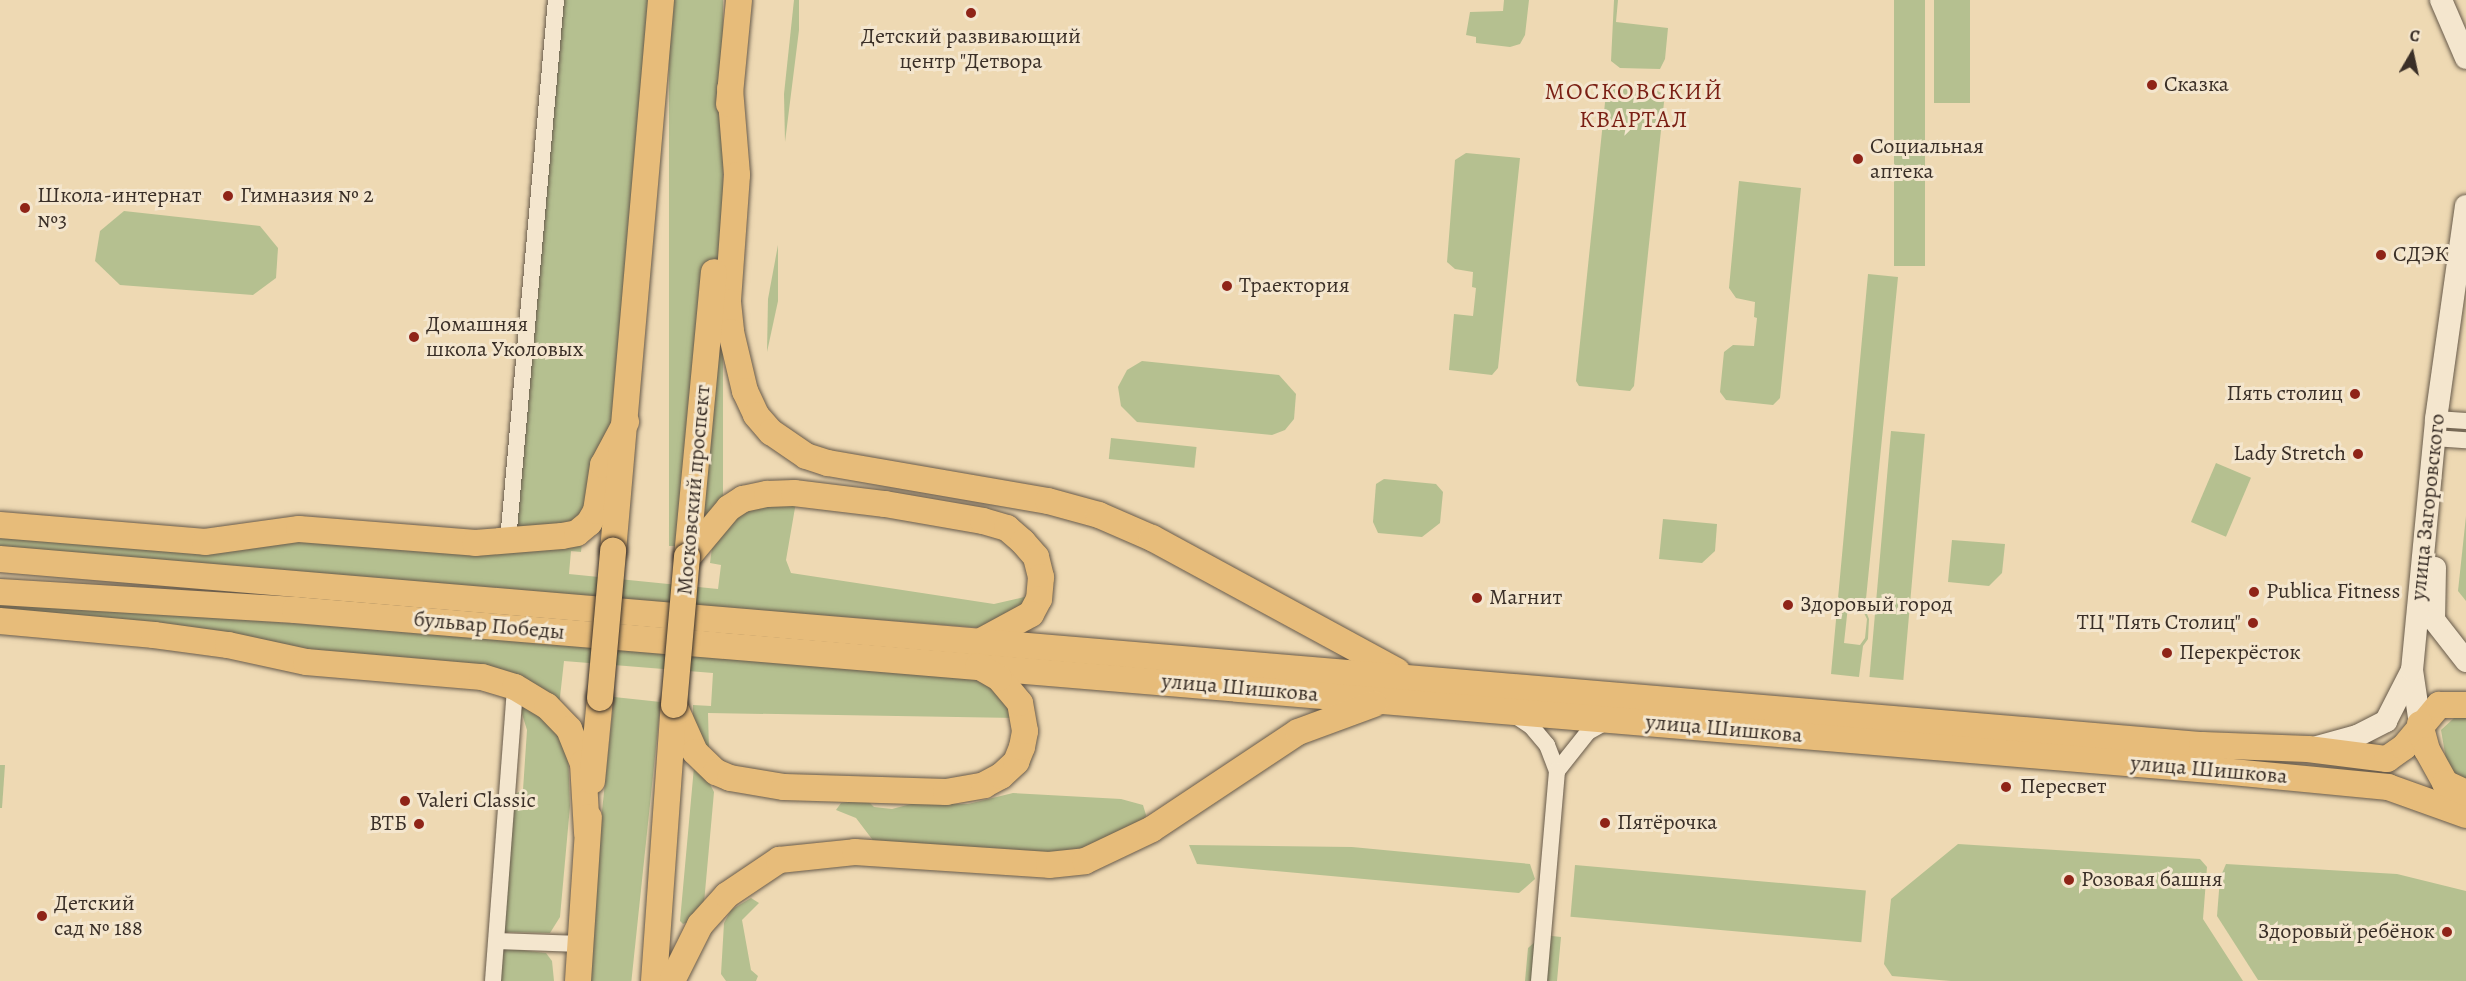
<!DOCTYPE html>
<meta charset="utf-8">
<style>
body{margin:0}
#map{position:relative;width:2466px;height:981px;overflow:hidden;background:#eed9b3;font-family:Alegreya,serif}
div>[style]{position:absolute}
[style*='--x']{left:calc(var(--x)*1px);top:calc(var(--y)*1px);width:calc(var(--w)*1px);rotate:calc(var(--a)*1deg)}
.green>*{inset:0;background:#b5c090;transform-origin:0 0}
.roads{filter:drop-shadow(0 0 2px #675a4a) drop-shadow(0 0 2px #675a4a)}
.street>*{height:16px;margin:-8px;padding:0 8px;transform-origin:8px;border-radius:8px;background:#f4e6ce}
.secondary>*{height:22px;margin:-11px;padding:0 11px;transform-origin:11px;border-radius:11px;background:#f4e6ce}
.primary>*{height:26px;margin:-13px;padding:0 13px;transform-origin:13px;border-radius:13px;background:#e7bc7a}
.bridges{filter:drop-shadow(0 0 2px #3a2f27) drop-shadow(0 0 2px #3a2f27)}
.primary-bridge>*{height:26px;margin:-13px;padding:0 13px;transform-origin:13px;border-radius:13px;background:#e7bc7a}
.dots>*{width:16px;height:16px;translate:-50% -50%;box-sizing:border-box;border:3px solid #f4e6ce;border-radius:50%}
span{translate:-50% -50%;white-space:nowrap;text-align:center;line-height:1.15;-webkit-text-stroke:6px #f4e6ce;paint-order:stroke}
.poi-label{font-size:22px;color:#3a2f27}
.left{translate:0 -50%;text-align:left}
.right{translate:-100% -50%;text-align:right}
.street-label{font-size:22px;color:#3a2f27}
.neighbourhood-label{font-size:24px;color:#7a1f14;letter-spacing:1.5px}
.north{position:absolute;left:2382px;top:24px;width:60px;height:60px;-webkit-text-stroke:4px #f4e6ce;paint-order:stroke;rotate:9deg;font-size:16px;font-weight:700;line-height:24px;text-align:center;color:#3a2f27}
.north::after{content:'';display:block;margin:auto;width:21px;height:27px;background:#3a2f27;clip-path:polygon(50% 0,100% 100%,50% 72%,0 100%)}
</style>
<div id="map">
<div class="green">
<div style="clip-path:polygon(556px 0,659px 0,626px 422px,589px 523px,508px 541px)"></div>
<div style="left:669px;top:0;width:54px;height:546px"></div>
<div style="clip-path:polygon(794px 0,799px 0,799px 30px,785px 142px,784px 94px)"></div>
<div style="clip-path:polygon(1504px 0,1529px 0,1525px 35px,1520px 44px,1510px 47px,1476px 43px,1476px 37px,1466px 35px,1470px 12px,1503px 11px)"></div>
<div style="clip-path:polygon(1614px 0,1618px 0,1616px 22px,1668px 28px,1665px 59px,1660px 69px,1620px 68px,1611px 61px)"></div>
<div style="left:1894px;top:0;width:31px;height:266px"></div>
<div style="left:1934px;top:0;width:36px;height:103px"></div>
<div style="clip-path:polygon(1618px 84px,1649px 86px,1661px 93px,1664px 102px,1634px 386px,1630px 391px,1579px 386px,1576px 381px,1606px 93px)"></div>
<div style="clip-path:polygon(1466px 153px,1520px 158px,1498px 368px,1492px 375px,1449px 370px,1454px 314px,1473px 316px,1476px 288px,1472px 287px,1473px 272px,1455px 269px,1447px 262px,1455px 160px)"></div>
<div style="clip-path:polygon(1739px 181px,1801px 188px,1780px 398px,1773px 405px,1726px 400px,1720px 392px,1724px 352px,1733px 345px,1754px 346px,1757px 318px,1754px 317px,1755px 302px,1736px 298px,1729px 288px)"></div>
<div style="clip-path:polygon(124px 211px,260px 226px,278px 248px,276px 278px,253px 295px,120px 285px,95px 261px,100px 231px)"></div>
<div style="clip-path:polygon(778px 245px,778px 301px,767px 352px,768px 299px)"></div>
<div style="clip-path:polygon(evenodd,1868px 274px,1898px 277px,1865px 609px,1869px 619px,1868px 639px,1863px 646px,1859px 677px,1831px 674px,1868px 274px,1848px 606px,1861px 607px,1867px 619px,1865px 638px,1860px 645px,1844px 643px,1848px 606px)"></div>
<div style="clip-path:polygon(1142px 361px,1279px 375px,1296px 394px,1294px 419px,1285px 430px,1272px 435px,1137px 422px,1121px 406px,1118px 387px,1127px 370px)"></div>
<div style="left:1891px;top:431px;width:34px;height:247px;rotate:5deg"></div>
<div style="left:1111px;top:438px;width:86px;height:21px;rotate:6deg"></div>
<div style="left:2216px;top:463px;width:38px;height:64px;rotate:23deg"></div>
<div style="clip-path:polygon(1384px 479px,1436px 484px,1443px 492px,1440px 523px,1422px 537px,1378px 533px,1373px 522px,1376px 484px)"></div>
<div style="clip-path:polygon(796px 502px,786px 560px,791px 573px,994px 604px,1029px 596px,1013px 613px,983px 628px,0 551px,0 535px,582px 542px,581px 552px,571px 551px,569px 574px,718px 589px,721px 565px,710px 563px,714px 532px,735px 512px)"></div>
<div style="clip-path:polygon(2466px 516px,2466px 601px,2458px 591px)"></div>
<div style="clip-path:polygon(1663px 519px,1717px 524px,1715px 551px,1702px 563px,1659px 559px)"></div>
<div style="clip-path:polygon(1952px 540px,2005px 544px,2002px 573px,1989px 586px,1948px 582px)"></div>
<div style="clip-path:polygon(0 602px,562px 643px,987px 680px,1017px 718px,708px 713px,709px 751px,693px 723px,693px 705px,711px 706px,713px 673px,564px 661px,559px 706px,318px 654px,0 615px)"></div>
<div style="left:614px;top:697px;width:47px;height:285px;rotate:6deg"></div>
<div style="clip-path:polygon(519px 704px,548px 717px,568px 752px,570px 806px,560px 917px,550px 933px,504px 932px,511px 796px,523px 790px,527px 730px)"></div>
<div style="clip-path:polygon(2454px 718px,2466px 718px,2466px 782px,2456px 777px,2446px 759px,2441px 730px)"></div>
<div style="clip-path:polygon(0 765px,5px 765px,2px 808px,0 808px)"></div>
<div style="clip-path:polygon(694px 767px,702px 769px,714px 792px,704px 903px,690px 921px,683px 924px,680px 921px)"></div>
<div style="clip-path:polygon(1013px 793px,1121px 799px,1143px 805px,1146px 815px,1143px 828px,1078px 857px,875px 843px,856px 818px,836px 810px,841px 803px,867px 800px,874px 807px,892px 809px,911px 804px,968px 804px)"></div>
<div style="clip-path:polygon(1958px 844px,2200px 859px,2207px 867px,2203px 919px,2243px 981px,1951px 981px,1892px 976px,1884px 964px,1891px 899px)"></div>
<div style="clip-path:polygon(1189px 845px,1352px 847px,1530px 864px,1535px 879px,1519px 893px,1197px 864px)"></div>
<div style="clip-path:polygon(2226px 864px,2397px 874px,2466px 891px,2466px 981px,2258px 980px,2217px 916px,2220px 878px)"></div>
<div style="left:1575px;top:865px;width:292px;height:52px;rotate:5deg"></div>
<div style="clip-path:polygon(751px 898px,759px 903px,742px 920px,751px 970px,758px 976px,756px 981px,726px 981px,721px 974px,724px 923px,731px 910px)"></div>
<div style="clip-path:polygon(1543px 935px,1561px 937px,1557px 981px,1525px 981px,1528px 948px)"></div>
<div style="clip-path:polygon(502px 948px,546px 953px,552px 961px,554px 981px,500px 981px)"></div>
</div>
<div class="roads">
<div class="street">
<div style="--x:2436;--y:419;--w:30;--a:4"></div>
<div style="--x:2434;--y:438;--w:32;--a:4"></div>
<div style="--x:508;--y:541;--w:543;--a:-84.93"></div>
<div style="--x:1513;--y:714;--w:22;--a:34"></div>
<div style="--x:1531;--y:726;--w:25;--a:50"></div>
<div style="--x:1547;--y:745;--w:28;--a:69"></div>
<div style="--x:1557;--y:771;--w:50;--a:-51.5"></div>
<div style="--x:1588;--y:732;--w:23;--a:-29"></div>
<div style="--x:497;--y:941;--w:83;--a:2.1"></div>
<div style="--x:493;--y:981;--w:295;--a:-85.7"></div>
<div style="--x:1539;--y:981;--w:211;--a:-85.1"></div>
</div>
<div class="secondary">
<div style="--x:2441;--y:0;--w:63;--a:66.7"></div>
<div style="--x:2435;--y:568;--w:52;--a:91.1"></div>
<div style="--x:2434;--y:620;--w:52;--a:52"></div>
<div style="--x:2412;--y:670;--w:55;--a:81.6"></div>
<div style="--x:2313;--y:748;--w:46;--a:-15.3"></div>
<div style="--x:2357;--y:736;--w:33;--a:-27"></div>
<div style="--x:2386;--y:721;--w:57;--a:-63"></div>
<div style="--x:2412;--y:670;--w:252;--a:-84.5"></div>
<div style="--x:2436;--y:419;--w:215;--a:-82"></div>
</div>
<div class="primary">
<div style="--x:730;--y:89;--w:86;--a:85.3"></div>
<div style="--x:737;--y:175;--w:127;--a:94.1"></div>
<div style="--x:728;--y:302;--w:30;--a:84"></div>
<div style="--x:731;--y:332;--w:61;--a:76.7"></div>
<div style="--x:745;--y:391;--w:26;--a:65"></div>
<div style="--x:756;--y:415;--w:23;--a:49"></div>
<div style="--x:771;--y:432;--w:42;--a:34.4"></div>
<div style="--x:806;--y:456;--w:23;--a:18"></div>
<div style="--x:828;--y:463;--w:223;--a:9.8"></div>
<div style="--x:1048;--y:501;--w:53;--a:15.4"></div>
<div style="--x:1099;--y:515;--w:58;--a:23.5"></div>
<div style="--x:1152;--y:538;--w:279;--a:28.5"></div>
<div style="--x:729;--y:104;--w:104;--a:-84.5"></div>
<div style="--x:0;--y:525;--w:206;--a:4.7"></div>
<div style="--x:205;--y:542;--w:95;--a:-7.9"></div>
<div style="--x:299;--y:529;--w:177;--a:4.5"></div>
<div style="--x:475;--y:543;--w:87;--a:-4.6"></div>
<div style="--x:562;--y:536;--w:15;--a:-11"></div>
<div style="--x:577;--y:533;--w:16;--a:-40"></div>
<div style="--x:589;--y:523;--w:14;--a:-60"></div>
<div style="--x:596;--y:511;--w:47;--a:-81.3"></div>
<div style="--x:603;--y:465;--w:49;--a:-61.9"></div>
<div style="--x:613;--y:551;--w:553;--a:-85.02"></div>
<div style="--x:687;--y:557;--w:286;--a:-84.6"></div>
<div style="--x:688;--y:557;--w:64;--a:-50.1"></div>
<div style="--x:729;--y:508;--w:17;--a:-33"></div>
<div style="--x:743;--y:499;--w:25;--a:-12"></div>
<div style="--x:767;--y:494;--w:27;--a:-2"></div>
<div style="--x:794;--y:493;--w:92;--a:6.9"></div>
<div style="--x:885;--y:504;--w:99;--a:9.8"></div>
<div style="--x:983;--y:521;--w:25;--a:16"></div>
<div style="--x:1007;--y:528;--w:21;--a:41"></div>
<div style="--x:1023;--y:542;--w:20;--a:49"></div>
<div style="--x:1036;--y:557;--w:21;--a:76"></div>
<div style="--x:1041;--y:577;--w:22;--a:95"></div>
<div style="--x:1039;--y:599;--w:17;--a:118"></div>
<div style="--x:1031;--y:614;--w:55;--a:151.6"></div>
<div style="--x:0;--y:559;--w:2210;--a:4.83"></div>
<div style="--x:2202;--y:745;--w:106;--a:2.2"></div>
<div style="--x:2308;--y:749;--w:80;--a:7.2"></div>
<div style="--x:2387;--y:759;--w:21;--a:-35"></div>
<div style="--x:2404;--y:747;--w:55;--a:-50.2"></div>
<div style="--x:2439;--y:705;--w:27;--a:0"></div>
<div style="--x:0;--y:592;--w:296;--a:3.5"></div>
<div style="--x:295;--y:610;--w:1934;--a:4.78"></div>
<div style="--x:2222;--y:771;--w:167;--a:5.5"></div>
<div style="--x:2388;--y:787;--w:83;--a:19.7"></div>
<div style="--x:0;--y:621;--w:155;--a:5.2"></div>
<div style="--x:154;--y:635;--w:75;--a:7.7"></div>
<div style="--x:228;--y:645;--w:80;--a:12.3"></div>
<div style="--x:306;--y:662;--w:177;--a:4.9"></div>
<div style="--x:482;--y:677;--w:34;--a:17"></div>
<div style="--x:515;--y:687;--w:37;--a:31"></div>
<div style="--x:547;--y:706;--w:32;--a:46"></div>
<div style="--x:569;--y:729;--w:37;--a:68"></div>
<div style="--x:583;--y:763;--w:70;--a:86.7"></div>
<div style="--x:674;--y:705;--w:51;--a:65.9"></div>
<div style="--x:695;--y:752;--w:29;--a:44"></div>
<div style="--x:716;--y:772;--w:15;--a:23"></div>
<div style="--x:730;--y:778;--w:55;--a:9.5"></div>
<div style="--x:784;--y:787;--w:162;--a:1.8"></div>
<div style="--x:946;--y:792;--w:39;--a:-10"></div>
<div style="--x:984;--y:785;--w:19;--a:-28"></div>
<div style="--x:1001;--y:776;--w:21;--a:-43"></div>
<div style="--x:1016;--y:762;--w:16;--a:-68"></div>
<div style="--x:1022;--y:747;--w:16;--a:-79"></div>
<div style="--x:1025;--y:731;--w:28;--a:-100"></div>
<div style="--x:1020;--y:703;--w:33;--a:-130"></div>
<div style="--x:999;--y:678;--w:24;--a:-150"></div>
<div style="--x:2420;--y:724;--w:27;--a:75"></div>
<div style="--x:2427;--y:750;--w:38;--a:61"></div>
<div style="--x:2445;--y:783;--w:23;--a:25"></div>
<div style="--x:592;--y:781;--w:83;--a:-84.5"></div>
<div style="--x:578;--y:981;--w:164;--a:-86.2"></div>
<div style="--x:654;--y:981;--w:277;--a:-85.9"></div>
<div style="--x:672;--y:981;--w:63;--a:-63.4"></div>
<div style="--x:700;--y:925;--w:40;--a:-48"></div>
<div style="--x:727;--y:895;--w:63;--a:-33.9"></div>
<div style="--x:779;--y:860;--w:76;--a:-6"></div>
<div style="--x:855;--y:852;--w:194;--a:3.8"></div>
<div style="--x:1049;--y:865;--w:36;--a:-6"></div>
<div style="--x:1085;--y:861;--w:74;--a:-25.5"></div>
<div style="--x:1152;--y:829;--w:175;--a:-33.6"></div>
<div style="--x:1298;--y:732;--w:81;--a:-20.2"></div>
</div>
</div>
<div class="bridges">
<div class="primary-bridge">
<div style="--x:600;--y:698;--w:148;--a:-84.9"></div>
<div style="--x:674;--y:705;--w:149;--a:-85"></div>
</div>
</div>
<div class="dots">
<div style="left:971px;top:13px;background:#8f2418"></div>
<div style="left:2152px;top:85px;background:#8f2418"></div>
<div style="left:1858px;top:159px;background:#8f2418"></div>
<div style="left:228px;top:196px;background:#8f2418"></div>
<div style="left:25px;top:208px;background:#8f2418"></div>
<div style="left:2381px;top:255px;background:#8f2418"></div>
<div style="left:1227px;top:286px;background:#8f2418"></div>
<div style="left:414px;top:337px;background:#8f2418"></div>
<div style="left:2355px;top:394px;background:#8f2418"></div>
<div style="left:2358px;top:454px;background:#8f2418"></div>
<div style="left:2254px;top:592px;background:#8f2418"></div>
<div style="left:1477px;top:598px;background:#8f2418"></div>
<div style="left:1788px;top:605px;background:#8f2418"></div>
<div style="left:2253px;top:623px;background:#8f2418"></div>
<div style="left:2167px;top:653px;background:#8f2418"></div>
<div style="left:2006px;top:787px;background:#8f2418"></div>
<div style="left:405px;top:801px;background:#8f2418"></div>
<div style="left:1605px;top:823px;background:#8f2418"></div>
<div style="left:419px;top:824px;background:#8f2418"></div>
<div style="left:2069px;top:880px;background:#8f2418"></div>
<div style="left:42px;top:916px;background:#8f2418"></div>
<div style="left:2447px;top:932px;background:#8f2418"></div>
</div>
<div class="poi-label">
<span style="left:971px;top:49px">Детский развивающий<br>центр "Детвора</span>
<span class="left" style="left:2164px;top:85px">Сказка</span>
<span class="left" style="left:1870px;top:159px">Социальная<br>аптека</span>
<span class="left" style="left:37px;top:208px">Школа-интернат<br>№3</span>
<span class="left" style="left:240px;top:196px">Гимназия № 2</span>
<span class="left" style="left:2393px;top:255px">СДЭК</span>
<span class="left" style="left:1239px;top:286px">Траектория</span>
<span class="left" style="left:426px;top:337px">Домашняя<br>школа Уколовых</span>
<span class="right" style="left:2343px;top:394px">Пять столиц</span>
<span class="right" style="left:2346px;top:454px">Lady Stretch</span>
<span class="left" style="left:2266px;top:592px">Publica Fitness</span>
<span class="left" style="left:1489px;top:598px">Магнит</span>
<span class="left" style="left:1800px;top:605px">Здоровый город</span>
<span class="right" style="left:2241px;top:623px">ТЦ "Пять Столиц"</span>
<span class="left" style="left:2179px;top:653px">Перекрёсток</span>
<span class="left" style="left:2020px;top:787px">Пересвет</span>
<span class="left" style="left:417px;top:801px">Valeri Classic</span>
<span class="left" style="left:1617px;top:823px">Пятёрочка</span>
<span class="right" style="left:407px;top:824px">ВТБ</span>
<span class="left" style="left:2081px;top:880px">Розовая башня</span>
<span class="left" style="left:54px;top:916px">Детский<br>сад № 188</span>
<span class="right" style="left:2435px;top:932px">Здоровый ребёнок</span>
</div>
<div class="street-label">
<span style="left:694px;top:490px;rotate:-85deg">Московский проспект</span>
<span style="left:2428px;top:507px;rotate:-84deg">улица Загоровского</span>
<span style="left:489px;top:626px;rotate:5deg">бульвар Победы</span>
<span style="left:1240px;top:688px;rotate:5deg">улица Шишкова</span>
<span style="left:1724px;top:729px;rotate:5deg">улица Шишкова</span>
<span style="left:2209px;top:770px;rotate:5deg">улица Шишкова</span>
</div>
<div class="neighbourhood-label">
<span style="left:1634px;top:106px">МОСКОВСКИЙ<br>КВАРТАЛ</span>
</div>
<div class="north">С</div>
</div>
